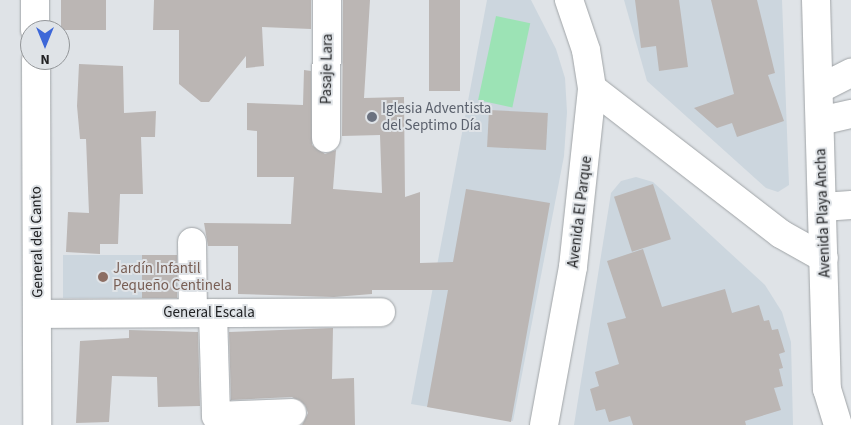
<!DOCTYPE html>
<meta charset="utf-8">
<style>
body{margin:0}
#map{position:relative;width:851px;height:425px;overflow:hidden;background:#dfe3e7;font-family:"Source Sans 3",sans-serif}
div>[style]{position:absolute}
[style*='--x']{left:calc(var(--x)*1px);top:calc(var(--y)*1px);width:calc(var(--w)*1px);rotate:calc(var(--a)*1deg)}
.built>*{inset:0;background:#ccd6de;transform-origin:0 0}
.green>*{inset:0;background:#9ce3b5;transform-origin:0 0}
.building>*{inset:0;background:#bbb6b4;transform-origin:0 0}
.roads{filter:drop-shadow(0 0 1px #a0a4a7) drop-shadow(0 0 1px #a0a4a7)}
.minor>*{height:28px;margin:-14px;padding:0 14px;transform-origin:14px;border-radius:14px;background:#fff}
.major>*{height:28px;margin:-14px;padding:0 14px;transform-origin:14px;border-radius:14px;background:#fff}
.dots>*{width:14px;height:14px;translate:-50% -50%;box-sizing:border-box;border:2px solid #dfe3e7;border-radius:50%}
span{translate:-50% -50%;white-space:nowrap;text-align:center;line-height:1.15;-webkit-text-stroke:4px #dfe3e7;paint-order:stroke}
.street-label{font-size:15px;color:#212224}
.worship-label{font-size:15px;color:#5b616d}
.left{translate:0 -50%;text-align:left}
.education-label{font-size:15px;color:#785e54}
.north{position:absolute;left:20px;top:20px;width:50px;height:50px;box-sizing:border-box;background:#dfe3e7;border:1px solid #939699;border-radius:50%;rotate:180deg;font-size:14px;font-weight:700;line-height:20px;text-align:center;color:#212224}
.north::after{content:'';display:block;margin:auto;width:18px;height:22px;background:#3d67d8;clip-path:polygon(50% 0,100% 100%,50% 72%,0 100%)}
</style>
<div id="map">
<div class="built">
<div style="clip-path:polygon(487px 0,531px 0,556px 49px,565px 78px,567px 112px,564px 156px,513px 421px,411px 404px)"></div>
<div style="clip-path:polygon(624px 0,782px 0,789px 185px,778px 192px,766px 188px,647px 81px)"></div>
<div style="clip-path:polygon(636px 177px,653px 182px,765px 285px,782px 312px,791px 342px,793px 425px,574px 425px,611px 193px,621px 181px)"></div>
<div style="left:142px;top:255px;width:43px;height:79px;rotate:90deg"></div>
</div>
<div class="green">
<div style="left:496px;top:16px;width:35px;height:86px;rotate:12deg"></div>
</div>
<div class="building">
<div style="left:61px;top:0;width:45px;height:30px"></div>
<div style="clip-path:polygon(154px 0,311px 0,311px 29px,262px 27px,264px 66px,246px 68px,246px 56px,209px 102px,201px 102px,179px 84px,179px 30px,153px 30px)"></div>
<div style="clip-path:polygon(343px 0,370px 0,364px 98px,404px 97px,405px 197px,420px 192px,420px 263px,453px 262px,466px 189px,550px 203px,511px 422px,427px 407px,448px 290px,372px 290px,372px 294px,334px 297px,238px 294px,238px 246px,208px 246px,204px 223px,291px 224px,294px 177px,257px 177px,257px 131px,247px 130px,247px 103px,303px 105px,304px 70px,311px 71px,312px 145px,325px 154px,336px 150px,333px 189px,382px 193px,380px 135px,342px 136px)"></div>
<div style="left:429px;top:0;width:31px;height:91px"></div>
<div style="clip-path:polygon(635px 0,679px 0,688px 67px,659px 71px,656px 46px,641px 48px)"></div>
<div style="clip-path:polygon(711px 0,757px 0,775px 73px,768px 75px,784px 121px,737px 137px,732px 123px,717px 128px,694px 108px,734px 94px)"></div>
<div style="clip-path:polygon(79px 64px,123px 66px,124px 113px,156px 111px,155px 137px,141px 137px,143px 194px,120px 194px,118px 244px,100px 244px,100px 254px,66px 252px,68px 212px,89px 213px,86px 139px,80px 139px,77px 106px)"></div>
<div style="left:489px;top:110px;width:59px;height:37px;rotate:3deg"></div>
<div style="left:653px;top:184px;width:58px;height:41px;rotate:72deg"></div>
<div style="clip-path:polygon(643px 249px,662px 307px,725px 289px,732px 313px,759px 305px,764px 321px,769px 320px,772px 330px,778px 329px,785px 352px,779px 354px,783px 368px,779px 369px,783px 386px,774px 388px,781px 410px,745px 421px,746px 425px,633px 425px,630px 416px,609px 422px,605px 409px,596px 411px,590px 389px,599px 386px,595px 372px,619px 364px,607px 323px,626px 318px,607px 261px)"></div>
<div style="left:142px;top:255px;width:35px;height:43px"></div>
<div style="clip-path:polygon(333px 328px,332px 379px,354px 378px,355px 425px,302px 425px,308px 413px,305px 405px,292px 397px,231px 400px,229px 332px)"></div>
<div style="clip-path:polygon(129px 330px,198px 332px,200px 406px,158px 407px,157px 377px,112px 376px,109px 422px,76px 423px,80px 341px,129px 338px)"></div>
</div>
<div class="roads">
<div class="minor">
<div style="--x:35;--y:0;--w:30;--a:90"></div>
<div style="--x:36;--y:60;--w:365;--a:89.8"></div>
<div style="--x:592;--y:88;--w:239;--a:37.7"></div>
<div style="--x:781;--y:234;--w:49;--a:29.2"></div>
<div style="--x:819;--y:89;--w:36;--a:-27"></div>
<div style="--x:820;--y:121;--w:32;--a:-13"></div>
<div style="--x:326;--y:138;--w:138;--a:-89.6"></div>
<div style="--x:823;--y:207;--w:28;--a:-4"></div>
<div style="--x:192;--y:242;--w:71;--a:89.2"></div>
<div style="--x:213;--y:313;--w:103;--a:88.3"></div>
<div style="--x:216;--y:416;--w:76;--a:-2.3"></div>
<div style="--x:38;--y:314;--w:343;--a:-0.3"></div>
<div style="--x:544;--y:425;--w:161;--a:-79.6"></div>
<div style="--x:573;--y:267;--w:180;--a:-83.9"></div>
<div style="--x:592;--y:88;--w:38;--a:-99"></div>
<div style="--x:586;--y:50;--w:53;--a:-108.8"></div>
</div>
<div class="major">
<div style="--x:816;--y:0;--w:389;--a:88.4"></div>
<div style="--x:827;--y:389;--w:38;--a:73"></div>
</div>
</div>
<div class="dots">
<div style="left:372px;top:117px;background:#6b7280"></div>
<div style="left:103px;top:277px;background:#8d6e63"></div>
</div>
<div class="street-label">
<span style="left:327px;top:69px;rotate:-89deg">Pasaje Lara</span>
<span style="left:580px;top:212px;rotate:-83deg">Avenida El Parque</span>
<span style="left:823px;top:213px;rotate:-92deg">Avenida Playa Ancha</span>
<span style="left:37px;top:242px;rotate:-91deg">General del Canto</span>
<span style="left:209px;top:313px">General Escala</span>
</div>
<div class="worship-label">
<span class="left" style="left:382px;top:117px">Iglesia Adventista<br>del Septimo Día</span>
</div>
<div class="education-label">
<span class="left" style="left:113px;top:277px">Jardín Infantil<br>Pequeño Centinela</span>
</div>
<div class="north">N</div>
</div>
